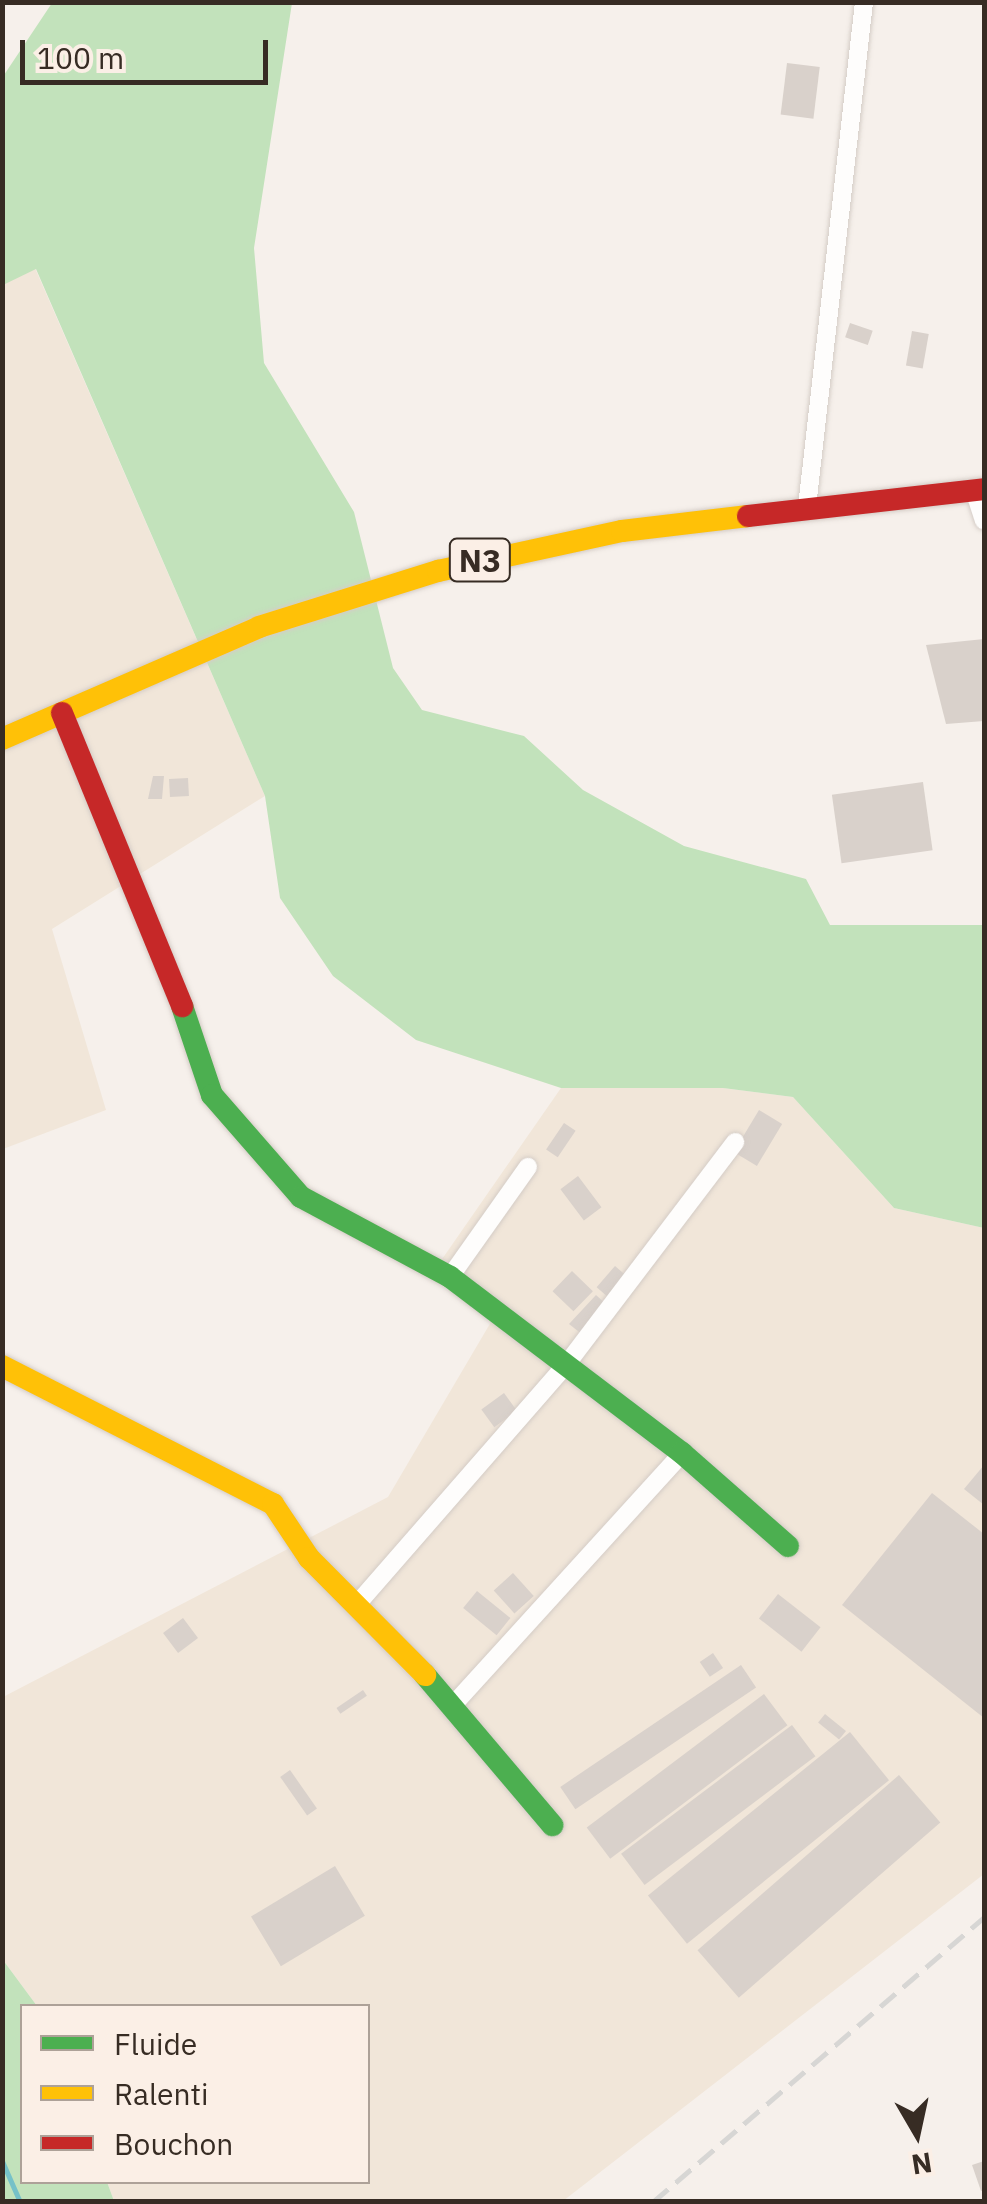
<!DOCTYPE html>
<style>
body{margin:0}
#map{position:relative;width:987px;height:2204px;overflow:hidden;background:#f6f0eb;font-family:"IBM Plex Sans",sans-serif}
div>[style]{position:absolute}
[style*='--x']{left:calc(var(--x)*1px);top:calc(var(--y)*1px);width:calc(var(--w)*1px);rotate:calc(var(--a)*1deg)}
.industrial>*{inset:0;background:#f1e6d9}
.green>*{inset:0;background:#c2e2bb}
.stream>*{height:5px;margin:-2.5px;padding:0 2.5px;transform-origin:2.5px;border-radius:2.5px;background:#76c1c8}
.building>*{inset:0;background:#d9d1cb;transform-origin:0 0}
.roads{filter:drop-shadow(0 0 2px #d4ccc6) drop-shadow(0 0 2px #d4ccc6)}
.street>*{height:18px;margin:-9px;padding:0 9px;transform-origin:9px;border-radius:9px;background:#fefdfc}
.fast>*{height:22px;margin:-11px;padding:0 11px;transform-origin:11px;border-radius:11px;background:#4caf50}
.slow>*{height:22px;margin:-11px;padding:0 11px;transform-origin:11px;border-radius:11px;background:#ffc107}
.jam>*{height:22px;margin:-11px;padding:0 11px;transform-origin:11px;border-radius:11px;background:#c62828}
.rail>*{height:5px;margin-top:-2.5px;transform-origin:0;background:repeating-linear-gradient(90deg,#d7d6d4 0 20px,transparent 0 30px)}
span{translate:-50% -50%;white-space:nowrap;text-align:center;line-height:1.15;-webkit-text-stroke:8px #fbefe6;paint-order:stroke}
.shield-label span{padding:2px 8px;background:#fbefe6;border:2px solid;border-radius:8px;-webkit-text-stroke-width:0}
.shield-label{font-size:32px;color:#372c24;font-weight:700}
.frame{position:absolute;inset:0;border:5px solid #372c24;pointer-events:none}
.legend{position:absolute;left:20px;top:2004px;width:350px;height:180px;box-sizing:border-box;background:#fbefe6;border:2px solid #ada198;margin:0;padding:12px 18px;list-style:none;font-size:30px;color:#372c24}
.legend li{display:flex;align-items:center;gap:20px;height:50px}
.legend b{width:50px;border:2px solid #ada198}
.north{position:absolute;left:867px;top:2084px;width:100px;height:100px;-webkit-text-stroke:8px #fbefe6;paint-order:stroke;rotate:171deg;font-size:28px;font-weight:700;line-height:40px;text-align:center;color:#372c24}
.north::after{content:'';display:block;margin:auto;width:35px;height:45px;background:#372c24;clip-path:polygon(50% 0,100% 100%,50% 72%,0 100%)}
.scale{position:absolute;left:20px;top:40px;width:248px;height:45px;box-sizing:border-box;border:5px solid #372c24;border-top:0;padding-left:12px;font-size:30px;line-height:35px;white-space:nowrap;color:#372c24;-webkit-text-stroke:8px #fbefe6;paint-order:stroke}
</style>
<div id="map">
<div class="industrial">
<div style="clip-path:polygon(35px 268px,265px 796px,52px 929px,106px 1110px,3px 1149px,2px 285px)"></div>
<div style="clip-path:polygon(561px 1088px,723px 1088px,793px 1097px,894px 1208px,984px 1228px,984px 1874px,563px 2201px,114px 2201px,107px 2182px,368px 2182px,368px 2006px,37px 2006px,3px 1960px,3px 1697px,388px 1497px,491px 1322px,431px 1275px)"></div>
</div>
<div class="green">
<div style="clip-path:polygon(52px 3px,292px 3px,254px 248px,264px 363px,354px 512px,393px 668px,422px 710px,524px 736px,583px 790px,684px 846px,806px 879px,830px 925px,984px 925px,984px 1228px,894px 1208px,793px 1097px,723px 1088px,561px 1088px,416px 1040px,333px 976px,280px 898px,265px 796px,36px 269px,3px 285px,2px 78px)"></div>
<div style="clip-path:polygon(3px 1960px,37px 2006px,22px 2006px,22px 2182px,107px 2182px,114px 2201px,3px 2201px)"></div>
</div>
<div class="stream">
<div style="--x:2;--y:2161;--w:45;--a:66.3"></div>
</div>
<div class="building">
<div style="left:787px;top:63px;width:33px;height:52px;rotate:7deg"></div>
<div style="left:850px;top:323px;width:24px;height:15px;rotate:19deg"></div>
<div style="left:912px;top:331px;width:17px;height:35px;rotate:10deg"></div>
<div style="clip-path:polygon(984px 639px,984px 721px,946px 724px,926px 645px)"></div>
<div style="clip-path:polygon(153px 776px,164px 776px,162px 799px,148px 799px)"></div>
<div style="left:188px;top:778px;width:18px;height:19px;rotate:87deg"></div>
<div style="left:923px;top:782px;width:69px;height:92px;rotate:82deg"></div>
<div style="left:759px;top:1110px;width:27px;height:49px;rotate:31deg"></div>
<div style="left:564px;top:1123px;width:14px;height:32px;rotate:34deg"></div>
<div style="left:578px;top:1176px;width:39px;height:22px;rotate:53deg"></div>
<div style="left:615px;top:1266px;width:20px;height:28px;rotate:41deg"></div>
<div style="left:572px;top:1271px;width:29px;height:28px;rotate:44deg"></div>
<div style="clip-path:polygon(596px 1295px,607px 1305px,583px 1335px,569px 1324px)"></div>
<div style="left:504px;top:1393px;width:22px;height:28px;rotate:54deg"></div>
<div style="clip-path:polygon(984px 1465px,984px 1505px,964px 1489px)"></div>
<div style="clip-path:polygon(932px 1493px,984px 1534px,984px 1718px,842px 1605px)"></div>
<div style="left:513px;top:1573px;width:31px;height:26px;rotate:48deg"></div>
<div style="left:477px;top:1591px;width:43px;height:22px;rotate:39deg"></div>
<div style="left:778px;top:1594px;width:54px;height:31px;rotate:38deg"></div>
<div style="left:183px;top:1618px;width:25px;height:25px;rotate:53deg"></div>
<div style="left:713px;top:1653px;width:18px;height:16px;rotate:56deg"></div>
<div style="left:741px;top:1665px;width:27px;height:218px;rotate:56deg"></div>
<div style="left:363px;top:1690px;width:7px;height:32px;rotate:56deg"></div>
<div style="left:764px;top:1694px;width:39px;height:222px;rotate:53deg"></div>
<div style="left:825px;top:1714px;width:27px;height:11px;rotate:39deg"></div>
<div style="left:792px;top:1725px;width:39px;height:214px;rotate:53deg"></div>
<div style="left:850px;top:1732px;width:62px;height:260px;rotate:51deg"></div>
<div style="left:290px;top:1770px;width:47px;height:12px;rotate:55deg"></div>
<div style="left:899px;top:1775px;width:63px;height:267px;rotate:49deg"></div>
<div style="left:335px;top:1866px;width:58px;height:98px;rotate:59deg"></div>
<div style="clip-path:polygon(984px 2161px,984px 2190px,981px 2191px,972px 2165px)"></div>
</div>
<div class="roads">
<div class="street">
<div style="--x:974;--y:490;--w:32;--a:72"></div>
<div style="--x:807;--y:507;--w:508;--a:-83.56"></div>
<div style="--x:450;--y:1277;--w:135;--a:-54.7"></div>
<div style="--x:359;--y:1602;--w:315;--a:-48.9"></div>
<div style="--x:566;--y:1365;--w:280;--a:-52.8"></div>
<div style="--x:454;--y:1704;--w:339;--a:-47.7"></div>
</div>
<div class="fast">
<div style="--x:182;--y:1006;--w:94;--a:71.4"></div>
<div style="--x:212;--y:1095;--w:135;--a:48.9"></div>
<div style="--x:301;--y:1197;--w:169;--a:28.2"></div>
<div style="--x:450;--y:1277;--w:291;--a:37.2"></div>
<div style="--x:682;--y:1453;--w:141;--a:41.3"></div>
<div style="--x:425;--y:1675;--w:197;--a:49.7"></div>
</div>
<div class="slow">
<div style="--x:2;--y:739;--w:280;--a:-23.5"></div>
<div style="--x:259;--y:627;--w:188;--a:-17.4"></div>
<div style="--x:438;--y:571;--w:188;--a:-12.3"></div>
<div style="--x:622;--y:531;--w:127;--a:-6.8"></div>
<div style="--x:2;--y:1366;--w:304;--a:27"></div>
<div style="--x:273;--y:1504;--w:65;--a:56.3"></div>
<div style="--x:309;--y:1558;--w:165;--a:45.2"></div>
</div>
<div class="jam">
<div style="--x:748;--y:516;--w:238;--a:-6.5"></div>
<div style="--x:62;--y:713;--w:317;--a:67.7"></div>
</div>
</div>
<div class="rail">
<div style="--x:653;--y:2202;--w:437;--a:-40.7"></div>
</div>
<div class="shield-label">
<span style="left:480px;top:560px">N3</span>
</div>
<div class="frame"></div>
<ul class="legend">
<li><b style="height:12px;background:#4caf50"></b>Fluide</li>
<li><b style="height:12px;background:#ffc107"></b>Ralenti</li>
<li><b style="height:12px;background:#c62828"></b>Bouchon</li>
</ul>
<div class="north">N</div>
<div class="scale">100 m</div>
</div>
